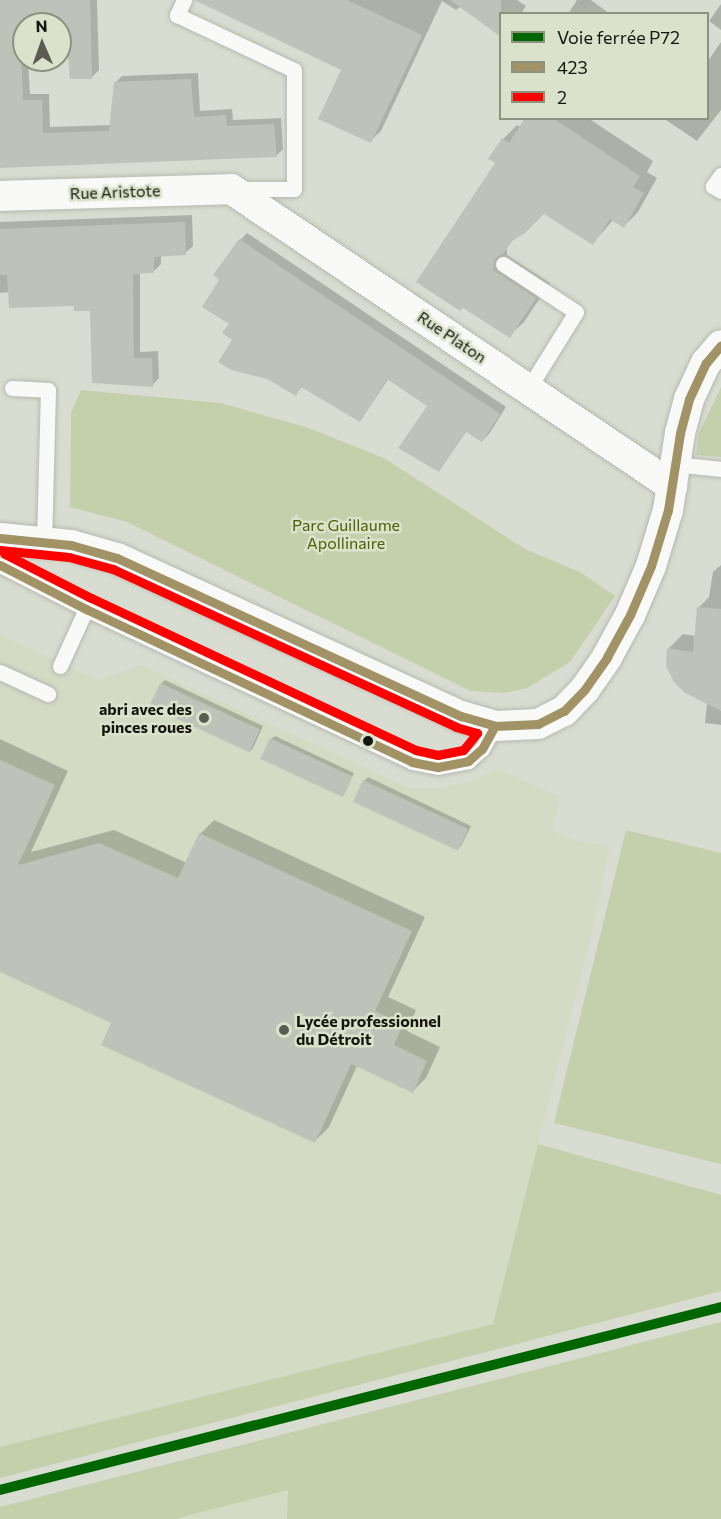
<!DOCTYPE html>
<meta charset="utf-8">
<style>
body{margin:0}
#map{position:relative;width:721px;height:1519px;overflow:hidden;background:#d9ddd1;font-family:Commissioner,sans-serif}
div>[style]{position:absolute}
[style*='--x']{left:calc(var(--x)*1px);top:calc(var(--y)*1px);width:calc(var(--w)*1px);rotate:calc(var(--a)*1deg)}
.built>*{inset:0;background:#d4dbc5}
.green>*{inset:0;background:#c4cfac}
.shadow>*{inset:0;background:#0003}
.building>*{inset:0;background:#bfc2b8;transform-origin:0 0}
.roads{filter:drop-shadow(0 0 2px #b6b9b0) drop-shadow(0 0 2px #b6b9b0)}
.lane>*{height:15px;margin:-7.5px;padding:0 7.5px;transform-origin:7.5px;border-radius:7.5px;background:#f9faf8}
.street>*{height:30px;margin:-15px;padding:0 15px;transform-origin:15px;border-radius:15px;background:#f9faf8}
.bus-1>*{height:9px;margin:-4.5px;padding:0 4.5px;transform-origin:4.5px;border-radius:4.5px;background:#a19366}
.bus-2>*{height:9px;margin:-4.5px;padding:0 4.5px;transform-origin:4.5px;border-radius:4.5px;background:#fe0000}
.rail-1>*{height:10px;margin:-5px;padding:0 5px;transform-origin:5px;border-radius:5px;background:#060}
.dots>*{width:16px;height:16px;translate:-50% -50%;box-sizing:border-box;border:3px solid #dbe2cc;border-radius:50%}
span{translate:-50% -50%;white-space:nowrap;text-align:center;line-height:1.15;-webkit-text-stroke:5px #dbe2cc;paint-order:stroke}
.street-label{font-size:16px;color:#15170f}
.park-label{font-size:16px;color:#4d5e03}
.poi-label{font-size:16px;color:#15170f;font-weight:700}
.right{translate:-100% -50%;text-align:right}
.left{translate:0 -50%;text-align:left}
.legend{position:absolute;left:499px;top:12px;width:210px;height:108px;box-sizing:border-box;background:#dbe2cc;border:2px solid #8c9180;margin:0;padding:8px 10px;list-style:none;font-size:18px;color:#15170f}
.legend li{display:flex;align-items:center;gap:12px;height:30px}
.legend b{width:30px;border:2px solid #8c9180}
.north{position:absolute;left:12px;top:12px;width:60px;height:60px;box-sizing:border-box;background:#dbe2cc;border:2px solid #8c9180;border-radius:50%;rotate:358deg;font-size:16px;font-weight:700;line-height:24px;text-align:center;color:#15170f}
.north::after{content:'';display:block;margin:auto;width:21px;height:27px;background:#5a5c53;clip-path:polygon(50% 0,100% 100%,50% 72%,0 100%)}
</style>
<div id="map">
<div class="built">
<div style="clip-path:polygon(0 635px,98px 680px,141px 665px,409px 788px,440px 788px,469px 781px,498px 769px,560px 797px,552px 831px,576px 840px,610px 846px,595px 920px,493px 1324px,0 1447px)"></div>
<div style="clip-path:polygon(288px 1490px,287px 1519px,175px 1519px)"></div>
</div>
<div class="green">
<div style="clip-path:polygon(721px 387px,721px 457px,696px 455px,699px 433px)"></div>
<div style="clip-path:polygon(81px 390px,220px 403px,309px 428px,384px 458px,525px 549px,580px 572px,615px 596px,570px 662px,527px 688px,504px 693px,471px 691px,127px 522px,70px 507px,71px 413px)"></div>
<div style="clip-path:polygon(626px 830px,721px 853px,721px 1164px,554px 1123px)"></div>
<div style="clip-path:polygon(538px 1144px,721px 1195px,721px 1291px,0 1478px,0 1447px,493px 1324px)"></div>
<div style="clip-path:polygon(721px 1322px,721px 1519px,287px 1519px,288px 1490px,175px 1519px,0 1519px,0 1507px)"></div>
</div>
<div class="shadow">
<div style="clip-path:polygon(0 0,97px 0,99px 70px,92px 77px,68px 47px,60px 47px,60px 24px,24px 24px,24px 60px,28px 60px,30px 94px,49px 94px,50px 127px,111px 125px,115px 83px,122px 76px,198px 73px,200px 111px,232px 109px,233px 120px,281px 118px,283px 149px,276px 156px,0 167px)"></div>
<div style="clip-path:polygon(204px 0,517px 0,526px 6px,521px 14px,500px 14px,461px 6px,456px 10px,442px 1px,381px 131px,370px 141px,343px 69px)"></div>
<div style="clip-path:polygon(577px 0,591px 0,610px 14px,568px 14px)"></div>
<div style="clip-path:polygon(721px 4px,721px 30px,709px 21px)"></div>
<div style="clip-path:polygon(721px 42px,721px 110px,697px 141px,663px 118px,708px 118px,708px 61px)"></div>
<div style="clip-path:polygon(527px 118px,588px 118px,653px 161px,647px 172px,657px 178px,638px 212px,624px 226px,614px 219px,593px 243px,544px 212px,516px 236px,507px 247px,507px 255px,550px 283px,524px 322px,509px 336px,463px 306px,503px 139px,517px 125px,521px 127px)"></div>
<div style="clip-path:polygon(192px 215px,193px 246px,185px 253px,161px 255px,161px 264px,154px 271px,140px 272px,140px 352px,158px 351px,159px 378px,152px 385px,92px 310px,9px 292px,0 293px,0 222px)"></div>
<div style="clip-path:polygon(247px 233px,506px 407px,489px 434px,482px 441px,467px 431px,438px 470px,430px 406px,389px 378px,360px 421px,303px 386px,295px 394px,234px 340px,221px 279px,240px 240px)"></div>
<div style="clip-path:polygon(721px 565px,721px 725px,705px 723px,707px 703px,668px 649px,683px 634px,696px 636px,698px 608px,709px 597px,713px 572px)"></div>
<div style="clip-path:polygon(165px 680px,263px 726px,253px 748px,249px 752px,161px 684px)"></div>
<div style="clip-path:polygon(275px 736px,354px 773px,345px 793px,341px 796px,271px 739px)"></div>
<div style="clip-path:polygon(0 739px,68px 771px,31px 852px,114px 830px,187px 863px,200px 834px,214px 820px,425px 917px,388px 997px,416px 1010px,407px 1031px,440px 1047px,426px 1078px,412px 1092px,357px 1066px,329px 1127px,315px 1141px,113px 1023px,0 970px)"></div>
<div style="clip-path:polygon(368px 777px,471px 826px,461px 846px,457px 850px,364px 781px)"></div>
</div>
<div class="building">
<div style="clip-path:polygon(0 0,90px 0,92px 79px,70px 79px,67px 48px,60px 48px,60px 24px,24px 24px,24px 50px,21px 50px,23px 100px,42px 100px,43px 133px,109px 131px,114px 82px,191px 79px,194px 117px,226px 115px,227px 126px,274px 124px,277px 157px,0 168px)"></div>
<div style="clip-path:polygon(194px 0,347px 0,422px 35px,371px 143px,318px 119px,341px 70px)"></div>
<div style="clip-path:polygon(450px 0,501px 0,501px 37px)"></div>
<div style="clip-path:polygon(525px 118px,553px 118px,640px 176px,633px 187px,644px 193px,624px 228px,610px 219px,593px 245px,544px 214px,525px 233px,512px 241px,503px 254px,495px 258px,493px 270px,536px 298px,510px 338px,463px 308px,460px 311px,416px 282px,495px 163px,488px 159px,502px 138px,509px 143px)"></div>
<div style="clip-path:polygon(185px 222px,186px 255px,154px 257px,154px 273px,133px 274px,134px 358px,152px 358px,153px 387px,92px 383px,90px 311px,74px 311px,74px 306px,9px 308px,7px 275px,0 275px,0 229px)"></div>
<div style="clip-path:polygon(239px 239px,500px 414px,482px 442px,466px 432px,439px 472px,398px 448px,427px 406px,387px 379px,360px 422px,301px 387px,296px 396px,267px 379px,231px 370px,218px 362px,232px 340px,222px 333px,229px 324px,202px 307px,219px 280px,213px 275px)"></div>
<div style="clip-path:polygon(697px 607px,721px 609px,721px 711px,685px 693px,674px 682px,666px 666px,667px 648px,693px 652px)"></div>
<div style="left:160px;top:683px;width:110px;height:25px;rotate:25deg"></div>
<div style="left:270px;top:738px;width:91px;height:23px;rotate:25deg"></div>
<div style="clip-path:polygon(0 760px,55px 785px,18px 865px,99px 843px,178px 878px,199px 833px,412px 931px,375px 1011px,403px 1024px,394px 1045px,427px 1061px,413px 1093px,351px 1064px,315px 1143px,101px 1045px,111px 1023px,0 972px)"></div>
<div style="left:363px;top:780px;width:116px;height:24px;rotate:25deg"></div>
</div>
<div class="roads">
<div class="lane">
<div style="--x:184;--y:0;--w:17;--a:115"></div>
<div style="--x:177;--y:15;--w:129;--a:25.2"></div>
<div style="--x:294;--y:70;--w:119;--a:90"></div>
<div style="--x:294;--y:189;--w:57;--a:180"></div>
<div style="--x:721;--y:175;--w:14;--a:126"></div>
<div style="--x:713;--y:186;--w:9;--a:32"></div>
<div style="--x:503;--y:264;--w:87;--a:33.3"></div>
<div style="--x:576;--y:312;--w:91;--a:121.9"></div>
<div style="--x:12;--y:388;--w:36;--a:3"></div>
<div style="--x:48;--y:390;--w:151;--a:91.5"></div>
<div style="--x:675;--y:464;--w:46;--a:6.2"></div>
<div style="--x:0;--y:565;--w:97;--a:27.1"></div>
<div style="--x:86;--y:609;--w:360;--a:25.1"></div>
<div style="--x:412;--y:762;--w:26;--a:11"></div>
<div style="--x:438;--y:767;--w:31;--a:-11"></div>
<div style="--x:468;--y:761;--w:18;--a:-41"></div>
<div style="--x:482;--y:749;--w:26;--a:-61"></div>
<div style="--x:60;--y:666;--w:63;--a:-65.5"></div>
<div style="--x:0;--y:672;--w:53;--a:24.6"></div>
</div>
<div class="street">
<div style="--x:0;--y:196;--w:231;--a:-1.7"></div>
<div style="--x:231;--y:189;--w:532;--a:33.96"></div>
<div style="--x:0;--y:538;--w:71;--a:5.6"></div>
<div style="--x:71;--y:545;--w:48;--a:15.8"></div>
<div style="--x:117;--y:558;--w:379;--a:24.7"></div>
<div style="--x:461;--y:716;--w:35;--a:16"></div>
<div style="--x:495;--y:726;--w:43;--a:-2.7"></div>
<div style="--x:538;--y:724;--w:29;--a:-27"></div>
<div style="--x:564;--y:711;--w:30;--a:-46"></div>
<div style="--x:585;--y:689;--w:39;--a:-55"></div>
<div style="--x:607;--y:657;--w:48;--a:-61.3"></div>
<div style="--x:630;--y:615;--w:53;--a:-66.8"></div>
<div style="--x:651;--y:566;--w:59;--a:-73.1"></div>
<div style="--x:668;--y:510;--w:78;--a:-81.1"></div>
<div style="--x:680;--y:433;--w:35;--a:-75"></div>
<div style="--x:689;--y:399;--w:40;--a:-65"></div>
<div style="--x:706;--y:363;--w:23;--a:-50"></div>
</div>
</div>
<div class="bus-1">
<div style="--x:0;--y:538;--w:71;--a:5.6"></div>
<div style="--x:71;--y:545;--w:48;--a:15.8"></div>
<div style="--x:117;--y:558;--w:379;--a:24.7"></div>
<div style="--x:461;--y:716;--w:35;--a:16"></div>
<div style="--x:495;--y:726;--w:43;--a:-2.7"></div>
<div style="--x:538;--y:724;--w:29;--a:-27"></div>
<div style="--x:564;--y:711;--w:30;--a:-46"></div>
<div style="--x:585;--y:689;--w:39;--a:-55"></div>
<div style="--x:607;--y:657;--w:48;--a:-61.3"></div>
<div style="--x:630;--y:615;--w:53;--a:-66.8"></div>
<div style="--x:651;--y:566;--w:59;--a:-73.1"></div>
<div style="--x:668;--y:510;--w:78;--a:-81.1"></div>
<div style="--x:680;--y:433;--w:35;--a:-75"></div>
<div style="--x:689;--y:399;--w:40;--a:-65"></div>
<div style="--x:706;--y:363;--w:23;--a:-50"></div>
<div style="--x:0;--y:565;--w:97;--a:27.1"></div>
<div style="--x:86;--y:609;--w:360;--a:25.1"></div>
<div style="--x:412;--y:762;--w:26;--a:11"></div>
<div style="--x:438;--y:767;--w:31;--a:-11"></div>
<div style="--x:468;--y:761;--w:18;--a:-41"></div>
<div style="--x:482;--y:749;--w:26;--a:-61"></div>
</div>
<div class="bus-2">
<div style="--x:0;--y:550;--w:69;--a:5.8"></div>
<div style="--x:69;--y:557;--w:46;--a:15.3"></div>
<div style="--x:113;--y:569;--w:378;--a:24.7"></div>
<div style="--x:456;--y:727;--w:22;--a:16"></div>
<div style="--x:477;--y:733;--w:22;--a:129"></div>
<div style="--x:463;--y:750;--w:25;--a:169"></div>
<div style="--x:438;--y:755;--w:23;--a:-167"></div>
<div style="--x:416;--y:750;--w:359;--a:-154.9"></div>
<div style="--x:91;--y:598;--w:97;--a:-152.9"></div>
</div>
<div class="rail-1">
<div style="--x:0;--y:1490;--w:744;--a:-14.24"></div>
</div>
<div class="dots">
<div style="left:204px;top:718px;background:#5a5c53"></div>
<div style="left:368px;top:741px;background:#15170f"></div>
<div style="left:284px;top:1030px;background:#5a5c53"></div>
</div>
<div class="street-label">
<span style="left:115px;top:192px;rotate:-2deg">Rue Aristote</span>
<span style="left:452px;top:337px;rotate:34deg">Rue Platon</span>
</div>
<div class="park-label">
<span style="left:346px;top:534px">Parc Guillaume<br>Apollinaire</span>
</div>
<div class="poi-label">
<span class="right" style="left:192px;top:718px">abri avec des<br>pinces roues</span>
<span class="left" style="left:296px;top:1030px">Lycée professionnel<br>du Détroit</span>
</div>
<ul class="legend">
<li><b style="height:8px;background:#060"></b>Voie ferrée P72</li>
<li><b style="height:8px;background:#a19366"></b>423</li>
<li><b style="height:8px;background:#fe0000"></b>2</li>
</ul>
<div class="north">N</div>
</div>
